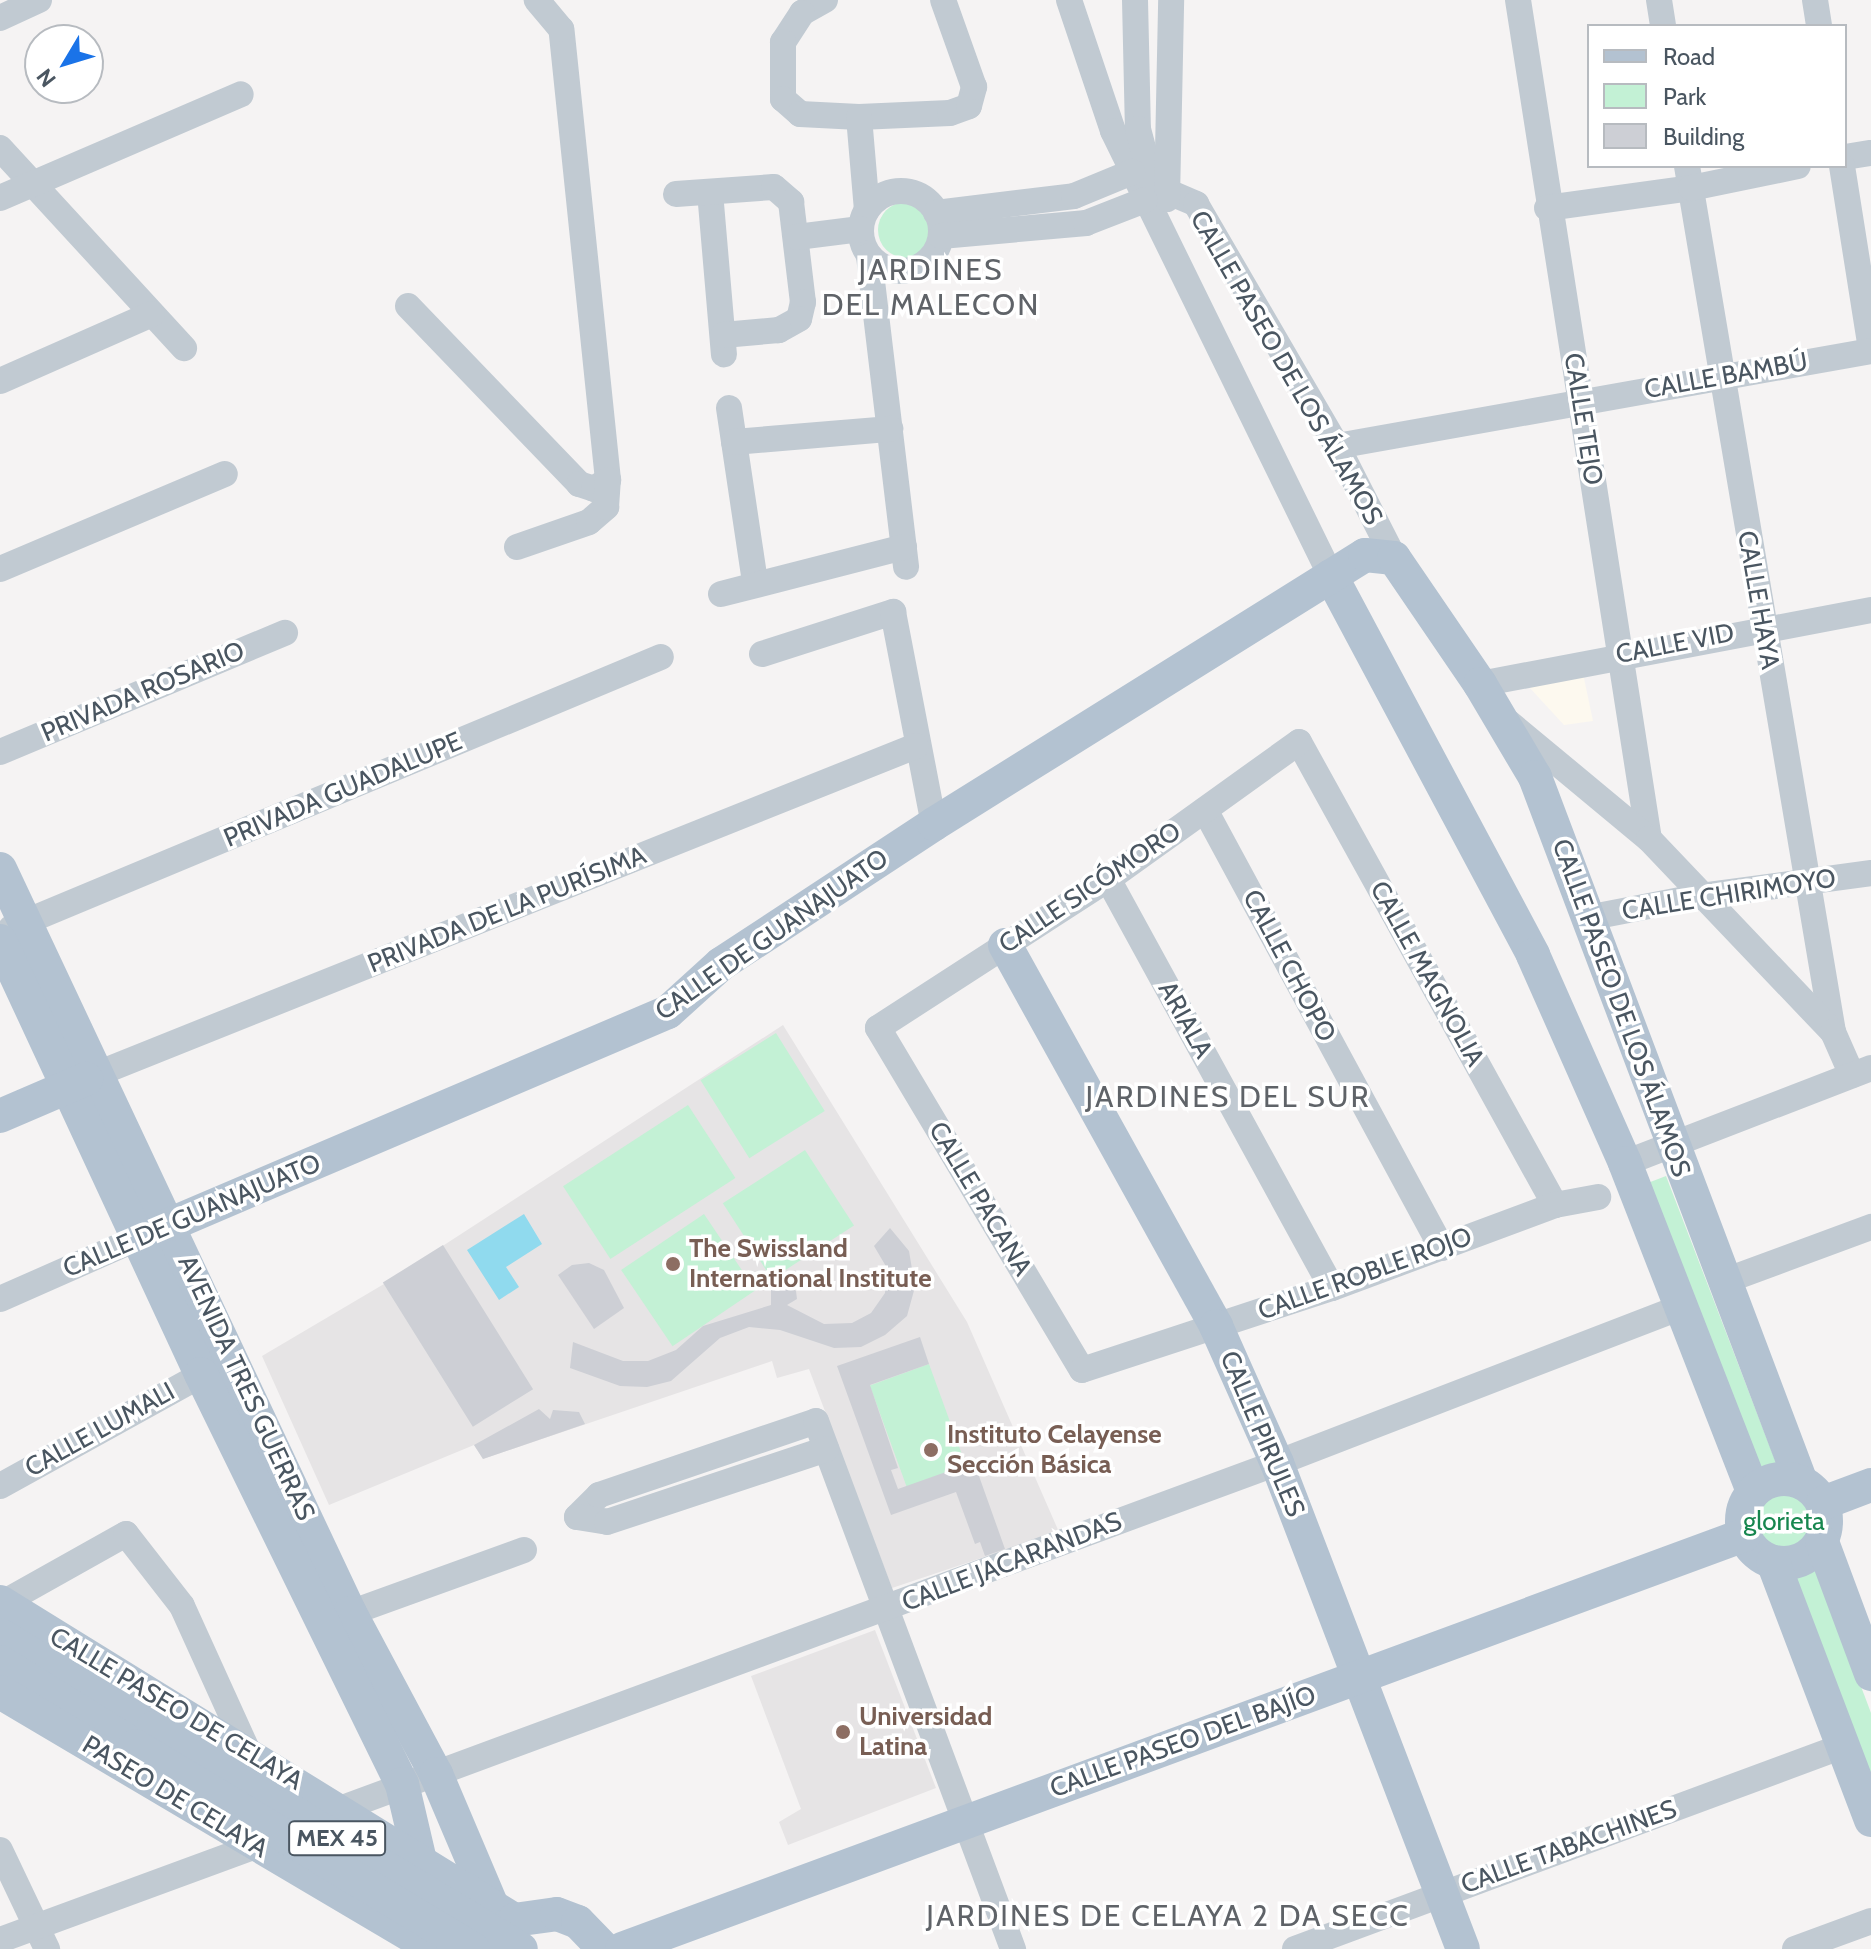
<!DOCTYPE html>
<meta charset="utf-8">
<style>
body{margin:0}
#map{position:relative;width:1871px;height:1949px;overflow:hidden;background:#f5f3f3;font-family:Cabin,sans-serif}
div>[style]{position:absolute}
[style*='--x']{left:calc(var(--x)*1px);top:calc(var(--y)*1px);width:calc(var(--w)*1px);rotate:calc(var(--a)*1deg)}
.commercial>*{inset:0;background:#fdf9ef}
.education>*{inset:0;background:#e6e4e5}
.green>*{inset:0;background:#c3f1d5;transform-origin:0 0}
.round{border-radius:50%}
.water>*{inset:0;background:#90daee}
.building>*{inset:0;background:#cdcfd5;transform-origin:0 0}
.minor>*{height:26px;margin:-13px;padding:0 13px;transform-origin:13px;border-radius:13px;background:#c1cad2}
.minor>.ring{margin:-13px;padding:0;box-sizing:content-box;background:none;border:26px solid #c1cad2;border-radius:50%}
.major>*{height:34px;margin:-17px;padding:0 17px;transform-origin:17px;border-radius:17px;background:#b3c2d1}
.major>.ring{margin:-17px;padding:0;box-sizing:content-box;background:none;border:34px solid #b3c2d1;border-radius:50%}
.major-bridge>*{height:34px;margin:-17px;padding:0 17px;transform-origin:17px;border-radius:17px;background:#b3c2d1}
.dots>*{width:22px;height:22px;translate:-50% -50%;box-sizing:border-box;border:4px solid #fff;border-radius:50%}
span{translate:-50% -50%;white-space:nowrap;text-align:center;line-height:1.15;-webkit-text-stroke:7px #fff;paint-order:stroke}
.shield-label span{padding:2px 6px;background:#fff;border:2px solid;border-radius:6px;-webkit-text-stroke-width:0}
.shield-label{font-size:24px;color:#4a5661;font-weight:700}
.street-label{font-size:26px;color:#4a5661}
.education-label{font-size:26px;color:#785e54;font-weight:700}
.left{translate:0 -50%;text-align:left}
.park-label{font-size:26px;color:#17864f}
.quarter-label{font-size:30px;color:#5f6368;letter-spacing:2px}
.legend{position:absolute;left:1587px;top:24px;width:260px;height:144px;box-sizing:border-box;background:#fff;border:2px solid #b7bbc0;margin:0;padding:10px 14px;list-style:none;font-size:24px;color:#4a5661}
.legend li{display:flex;align-items:center;gap:16px;height:40px}
.legend b{width:40px;border:2px solid #b7bbc0}
.north{position:absolute;left:24px;top:24px;width:80px;height:80px;box-sizing:border-box;background:#fff;border:2px solid #b7bbc0;border-radius:50%;rotate:232deg;font-size:22px;font-weight:700;line-height:32px;text-align:center;color:#4a5661}
.north::after{content:'';display:block;margin:auto;width:28px;height:36px;background:#1a73e8;clip-path:polygon(50% 0,100% 100%,50% 72%,0 100%)}
</style>
<div id="map">
<div class="commercial">
<div style="clip-path:polygon(1581px 664px,1593px 721px,1564px 725px,1529px 687px)"></div>
</div>
<div class="education">
<div style="clip-path:polygon(783px 1025px,967px 1322px,1059px 1532px,892px 1588px,809px 1369px,777px 1378px,772px 1361px,483px 1459px,474px 1445px,329px 1505px,262px 1356px,384px 1284px)"></div>
<div style="clip-path:polygon(875px 1630px,936px 1788px,788px 1845px,779px 1822px,801px 1809px,751px 1676px)"></div>
</div>
<div class="green">
<div class="round" style="left:878px;top:202px;width:56px;height:56px"></div>
<div style="left:776px;top:1033px;width:92px;height:89px;rotate:58deg"></div>
<div style="left:688px;top:1105px;width:87px;height:149px;rotate:57deg"></div>
<div style="left:805px;top:1150px;width:90px;height:98px;rotate:57deg"></div>
<div style="left:1666px;top:1176px;width:314px;height:21px;rotate:69deg"></div>
<div style="left:704px;top:1214px;width:92px;height:100px;rotate:56deg"></div>
<div style="left:929px;top:1364px;width:108px;height:63px;rotate:70deg"></div>
<div class="round" style="left:1754px;top:1493px;width:60px;height:60px"></div>
<div style="clip-path:polygon(1816px 1567px,1871px 1713px,1871px 1800px,1787px 1579px)"></div>
</div>
<div class="water">
<div style="clip-path:polygon(524px 1214px,542px 1244px,506px 1267px,519px 1287px,499px 1300px,467px 1250px)"></div>
</div>
<div class="building">
<div style="clip-path:polygon(890px 1228px,909px 1251px,915px 1287px,907px 1316px,885px 1335px,861px 1347px,834px 1348px,780px 1330px,749px 1327px,720px 1338px,671px 1381px,647px 1387px,620px 1386px,570px 1368px,573px 1342px,623px 1361px,648px 1361px,676px 1350px,703px 1326px,771px 1305px,771px 1288px,780px 1280px,796px 1291px,797px 1299px,787px 1305px,824px 1324px,852px 1323px,871px 1313px,885px 1293px,887px 1268px,874px 1246px)"></div>
<div style="left:443px;top:1245px;width:170px;height:71px;rotate:58deg"></div>
<div style="clip-path:polygon(589px 1263px,604px 1270px,624px 1308px,594px 1329px,558px 1275px,572px 1265px)"></div>
<div style="clip-path:polygon(920px 1337px,929px 1364px,870px 1385px,898px 1468px,891px 1470px,898px 1489px,974px 1462px,1005px 1549px,985px 1556px,980px 1542px,975px 1544px,956px 1492px,891px 1515px,837px 1366px)"></div>
<div style="clip-path:polygon(539px 1409px,550px 1419px,553px 1410px,579px 1412px,585px 1424px,483px 1459px,474px 1445px)"></div>
</div>
<div class="minor">
<div style="--x:825;--y:0;--w:26;--a:151"></div>
<div style="--x:802;--y:13;--w:35;--a:123"></div>
<div style="--x:783;--y:42;--w:57;--a:90"></div>
<div style="--x:783;--y:99;--w:23;--a:41"></div>
<div style="--x:800;--y:114;--w:59;--a:2.9"></div>
<div style="--x:859;--y:117;--w:91;--a:-2.5"></div>
<div style="--x:950;--y:113;--w:20;--a:-20"></div>
<div style="--x:969;--y:106;--w:20;--a:-75"></div>
<div style="--x:974;--y:87;--w:92;--a:-109.6"></div>
<div style="--x:1069;--y:0;--w:138;--a:71.4"></div>
<div style="--x:1113;--y:131;--w:496;--a:63.9"></div>
<div style="--x:1135;--y:0;--w:129;--a:88.7"></div>
<div style="--x:1138;--y:129;--w:66;--a:75.1"></div>
<div style="--x:1518;--y:0;--w:849;--a:81.13"></div>
<div style="--x:1659;--y:0;--w:26;--a:81"></div>
<div style="--x:1815;--y:0;--w:26;--a:81"></div>
<div style="--x:0;--y:18;--w:43;--a:-24.8"></div>
<div style="--x:859;--y:117;--w:93;--a:85.1"></div>
<div style="--x:0;--y:148;--w:272;--a:47.4"></div>
<div style="--x:1845;--y:157;--w:26;--a:-9"></div>
<div style="--x:1687;--y:166;--w:878;--a:80.43"></div>
<div style="--x:1842;--y:166;--w:185;--a:81"></div>
<div style="--x:1166;--y:191;--w:33;--a:23"></div>
<div style="--x:1196;--y:204;--w:280;--a:59.8"></div>
<div style="--x:1337;--y:446;--w:126;--a:63"></div>
<div class="ring" style="left:861px;top:191px;width:54px;height:54px"></div>
<div style="--x:710;--y:192;--w:163;--a:85.1"></div>
<div style="--x:676;--y:194;--w:98;--a:-4.1"></div>
<div style="--x:774;--y:187;--w:23;--a:41"></div>
<div style="--x:791;--y:202;--w:101;--a:83.2"></div>
<div style="--x:803;--y:302;--w:17;--a:103"></div>
<div style="--x:799;--y:319;--w:23;--a:151"></div>
<div style="--x:779;--y:330;--w:56;--a:174.9"></div>
<div style="--x:0;--y:198;--w:262;--a:-23.3"></div>
<div style="--x:1167;--y:199;--w:199;--a:-88.8"></div>
<div style="--x:1547;--y:208;--w:145;--a:-7.9"></div>
<div style="--x:1691;--y:188;--w:109;--a:-11.6"></div>
<div style="--x:936;--y:213;--w:139;--a:-7"></div>
<div style="--x:1074;--y:196;--w:63;--a:-22.5"></div>
<div style="--x:941;--y:236;--w:146;--a:-5.1"></div>
<div style="--x:1086;--y:223;--w:63;--a:-21.3"></div>
<div style="--x:797;--y:237;--w:64;--a:-7.2"></div>
<div style="--x:869;--y:256;--w:313;--a:83.2"></div>
<div style="--x:408;--y:306;--w:247;--a:46.1"></div>
<div style="--x:579;--y:484;--w:16;--a:18"></div>
<div style="--x:594;--y:489;--w:17;--a:-33"></div>
<div style="--x:608;--y:480;--w:453;--a:-95.9"></div>
<div style="--x:561;--y:29;--w:38;--a:-130"></div>
<div style="--x:0;--y:381;--w:166;--a:-23.8"></div>
<div style="--x:729;--y:408;--w:175;--a:81.5"></div>
<div style="--x:734;--y:442;--w:157;--a:-4.8"></div>
<div style="--x:1337;--y:446;--w:542;--a:-10.09"></div>
<div style="--x:517;--y:547;--w:76;--a:-19.1"></div>
<div style="--x:589;--y:522;--w:23;--a:-41"></div>
<div style="--x:606;--y:507;--w:27;--a:-86"></div>
<div style="--x:0;--y:569;--w:244;--a:-22.9"></div>
<div style="--x:721;--y:594;--w:189;--a:-14.4"></div>
<div style="--x:762;--y:654;--w:138;--a:-17.8"></div>
<div style="--x:893;--y:612;--w:216;--a:79.1"></div>
<div style="--x:1480;--y:684;--w:398;--a:-10.7"></div>
<div style="--x:1508;--y:722;--w:183;--a:39.7"></div>
<div style="--x:1649;--y:839;--w:267;--a:46.4"></div>
<div style="--x:1833;--y:1032;--w:47;--a:66.2"></div>
<div style="--x:0;--y:752;--w:309;--a:-22.7"></div>
<div style="--x:1205;--y:810;--w:498;--a:61.6"></div>
<div style="--x:1108;--y:879;--w:466;--a:61.3"></div>
<div style="--x:1587;--y:918;--w:116;--a:-10.9"></div>
<div style="--x:1701;--y:896;--w:172;--a:-7.7"></div>
<div style="--x:11;--y:928;--w:704;--a:-22.63"></div>
<div style="--x:97;--y:1074;--w:882;--a:-21.83"></div>
<div style="--x:1625;--y:1163;--w:264;--a:-21.1"></div>
<div style="--x:1555;--y:1205;--w:529;--a:-118.94"></div>
<div style="--x:1299;--y:742;--w:235;--a:144.3"></div>
<div style="--x:1108;--y:879;--w:274;--a:147.1"></div>
<div style="--x:878;--y:1028;--w:398;--a:59.2"></div>
<div style="--x:1082;--y:1370;--w:263;--a:-18.2"></div>
<div style="--x:1332;--y:1288;--w:238;--a:-20.4"></div>
<div style="--x:1555;--y:1205;--w:44;--a:-10.5"></div>
<div style="--x:1722;--y:1282;--w:159;--a:-20.3"></div>
<div style="--x:0;--y:1299;--w:168;--a:-23.8"></div>
<div style="--x:0;--y:1486;--w:248;--a:-28.9"></div>
<div style="--x:577;--y:1517;--w:31;--a:-45"></div>
<div style="--x:599;--y:1495;--w:229;--a:-18.8"></div>
<div style="--x:816;--y:1421;--w:564;--a:69.54"></div>
<div style="--x:577;--y:1517;--w:30;--a:9"></div>
<div style="--x:607;--y:1522;--w:231;--a:-18.4"></div>
<div style="--x:3;--y:1603;--w:141;--a:-29.3"></div>
<div style="--x:126;--y:1534;--w:91;--a:52.1"></div>
<div style="--x:182;--y:1606;--w:162;--a:65.6"></div>
<div style="--x:350;--y:1613;--w:185;--a:-19.9"></div>
<div style="--x:340;--y:1809;--w:999;--a:-20.27"></div>
<div style="--x:1277;--y:1463;--w:433;--a:-21.1"></div>
<div style="--x:0;--y:1850;--w:110;--a:64.6"></div>
<div style="--x:0;--y:1940;--w:272;--a:-20.2"></div>
<div style="--x:1295;--y:1949;--w:584;--a:-20.33"></div>
<div style="--x:1795;--y:1949;--w:81;--a:-20.2"></div>
</div>
<div class="major">
<div style="--x:1331;--y:576;--w:429;--a:61.9"></div>
<div style="--x:1533;--y:955;--w:227;--a:66.1"></div>
<div style="--x:1625;--y:1163;--w:352;--a:68.7"></div>
<div style="--x:0;--y:869;--w:822;--a:64.81"></div>
<div style="--x:350;--y:1613;--w:183;--a:61.9"></div>
<div style="--x:436;--y:1774;--w:143;--a:67"></div>
<div style="--x:0;--y:941;--w:477;--a:65.1"></div>
<div style="--x:201;--y:1374;--w:457;--a:63.9"></div>
<div style="--x:402;--y:1784;--w:79;--a:76.8"></div>
<div style="--x:1005;--y:945;--w:436;--a:61"></div>
<div style="--x:1216;--y:1326;--w:150;--a:66"></div>
<div style="--x:1277;--y:1463;--w:520;--a:69.06"></div>
<div style="--x:0;--y:1116;--w:94;--a:-23.3"></div>
<div style="--x:171;--y:1224;--w:540;--a:-23.1"></div>
<div style="--x:668;--y:1012;--w:72;--a:-42.2"></div>
<div style="--x:721;--y:964;--w:255;--a:-33.3"></div>
<div style="--x:934;--y:824;--w:508;--a:-31.97"></div>
<div style="--x:1365;--y:555;--w:29;--a:6"></div>
<div style="--x:1394;--y:558;--w:153;--a:55.7"></div>
<div style="--x:1480;--y:684;--w:108;--a:59.4"></div>
<div style="--x:1535;--y:777;--w:754;--a:69.33"></div>
<div class="ring" style="left:1742px;top:1479px;width:50px;height:50px"></div>
<div style="--x:1823;--y:1503;--w:51;--a:-20.6"></div>
<div style="--x:1822;--y:1542;--w:141;--a:69.6"></div>
<div style="--x:1773;--y:1562;--w:276;--a:69.2"></div>
<div style="--x:0;--y:1602;--w:604;--a:31.74"></div>
<div style="--x:0;--y:1635;--w:179;--a:31.3"></div>
<div style="--x:0;--y:1662;--w:159;--a:31.9"></div>
<div style="--x:0;--y:1692;--w:504;--a:30.63"></div>
<div style="--x:496;--y:1934;--w:23;--a:-38"></div>
<div style="--x:514;--y:1920;--w:43;--a:-7.9"></div>
<div style="--x:557;--y:1914;--w:22;--a:21"></div>
<div style="--x:578;--y:1922;--w:37;--a:46"></div>
<div style="--x:622;--y:1949;--w:1196;--a:-20.25"></div>
</div>
<div class="major-bridge">
<div style="--x:153;--y:1728;--w:429;--a:31"></div>
<div style="--x:135;--y:1746;--w:394;--a:31"></div>
</div>
<div class="dots">
<div style="left:673px;top:1264px;background:#8d6e63"></div>
<div style="left:931px;top:1450px;background:#8d6e63"></div>
<div style="left:843px;top:1732px;background:#8d6e63"></div>
</div>
<div class="shield-label">
<span style="left:337px;top:1838px">MEX 45</span>
</div>
<div class="street-label">
<span style="left:1286px;top:368px;rotate:60deg">CALLE PASEO DE LOS ÁLAMOS</span>
<span style="left:1726px;top:376px;rotate:-10deg">CALLE BAMBÚ</span>
<span style="left:1583px;top:419px;rotate:81deg">CALLE TEJO</span>
<span style="left:1758px;top:600px;rotate:80deg">CALLE HAYA</span>
<span style="left:1675px;top:644px;rotate:-11deg">CALLE VID</span>
<span style="left:143px;top:692px;rotate:-23deg">PRIVADA ROSARIO</span>
<span style="left:343px;top:790px;rotate:-23deg">PRIVADA GUADALUPE</span>
<span style="left:1090px;top:888px;rotate:-34deg">CALLE SICÓMORO</span>
<span style="left:1729px;top:895px;rotate:-9deg">CALLE CHIRIMOYO</span>
<span style="left:507px;top:910px;rotate:-22deg">PRIVADA DE LA PURÍSIMA</span>
<span style="left:772px;top:935px;rotate:-35deg">CALLE DE GUANAJUATO</span>
<span style="left:1289px;top:966px;rotate:62deg">CALLE CHOPO</span>
<span style="left:1427px;top:974px;rotate:61deg">CALLE MAGNOLIA</span>
<span style="left:1621px;top:1008px;rotate:70deg">CALLE PASEO DE LOS ÁLAMOS</span>
<span style="left:1185px;top:1020px;rotate:61deg">ARIALA</span>
<span style="left:980px;top:1199px;rotate:59deg">CALLE PACANA</span>
<span style="left:192px;top:1216px;rotate:-23deg">CALLE DE GUANAJUATO</span>
<span style="left:1365px;top:1274px;rotate:-20deg">CALLE ROBLE ROJO</span>
<span style="left:246px;top:1388px;rotate:65deg">AVENIDA TRES GUERRAS</span>
<span style="left:100px;top:1430px;rotate:-29deg">CALLE LUMALI</span>
<span style="left:1262px;top:1434px;rotate:67deg">CALLE PIRULES</span>
<span style="left:1012px;top:1562px;rotate:-21deg">CALLE JACARANDAS</span>
<span style="left:176px;top:1709px;rotate:31deg">CALLE PASEO DE CELAYA</span>
<span style="left:1183px;top:1742px;rotate:-20deg">CALLE PASEO DEL BAJÍO</span>
<span style="left:175px;top:1797px;rotate:31deg">PASEO DE CELAYA</span>
<span style="left:1569px;top:1847px;rotate:-20deg">CALLE TABACHINES</span>
</div>
<div class="education-label">
<span class="left" style="left:689px;top:1264px">The Swissland<br>International Institute</span>
<span class="left" style="left:947px;top:1450px">Instituto Celayense<br>Sección Básica</span>
<span class="left" style="left:859px;top:1732px">Universidad<br>Latina</span>
</div>
<div class="park-label">
<span style="left:1784px;top:1522px">glorieta</span>
</div>
<div class="quarter-label">
<span style="left:931px;top:287px">JARDINES<br>DEL MALECON</span>
<span style="left:1228px;top:1097px">JARDINES DEL SUR</span>
<span style="left:1168px;top:1916px">JARDINES DE CELAYA 2 DA SECC</span>
</div>
<ul class="legend">
<li><b style="height:10px;background:#b3c2d1"></b>Road</li>
<li><b style="height:22px;background:#c3f1d5"></b>Park</li>
<li><b style="height:22px;background:#cdcfd5"></b>Building</li>
</ul>
<div class="north">N</div>
</div>
